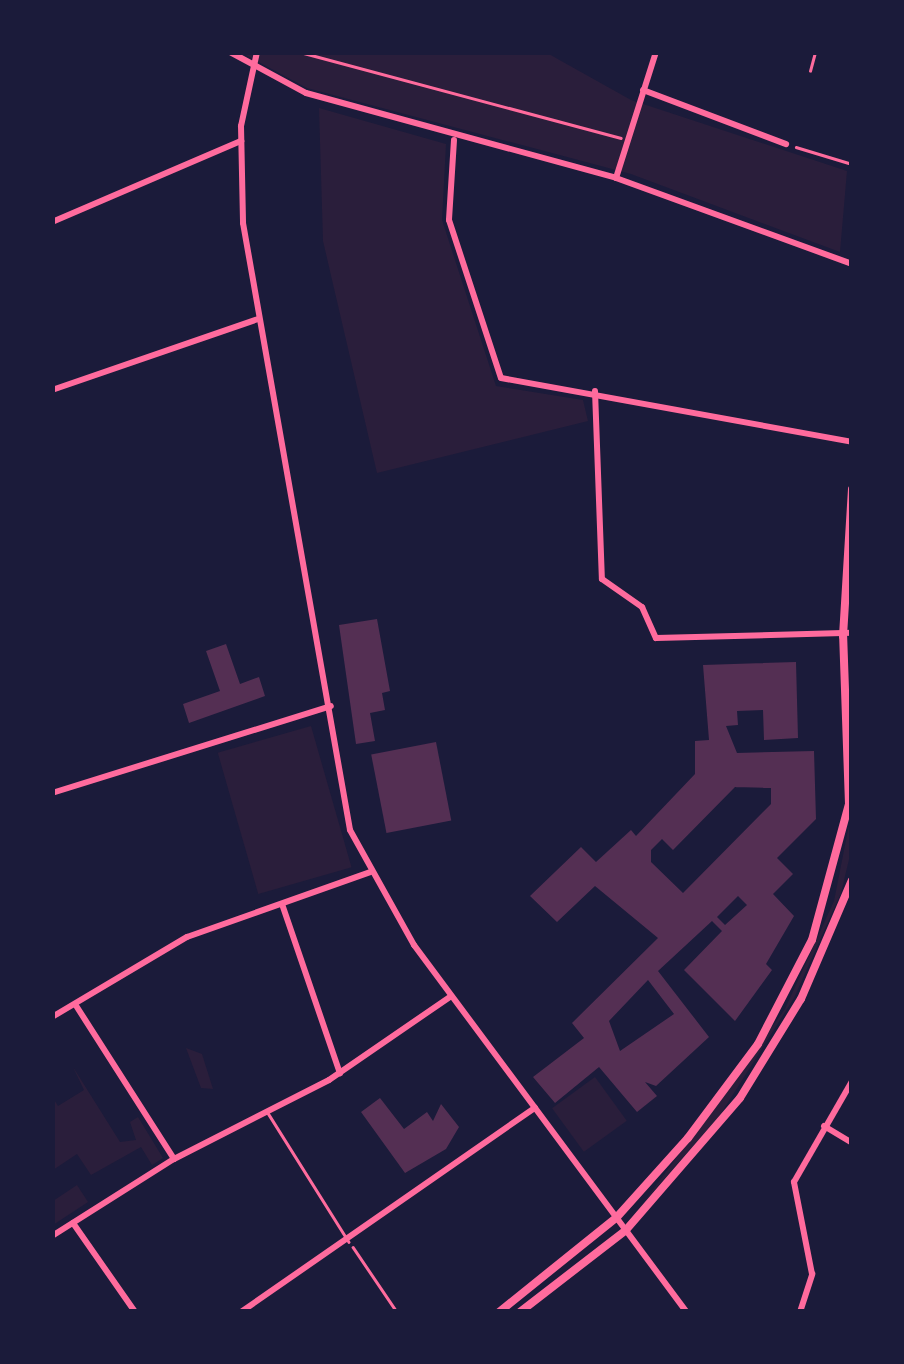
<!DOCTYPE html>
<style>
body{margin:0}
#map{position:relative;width:904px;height:1364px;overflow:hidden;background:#1b1b3a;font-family:Karla,sans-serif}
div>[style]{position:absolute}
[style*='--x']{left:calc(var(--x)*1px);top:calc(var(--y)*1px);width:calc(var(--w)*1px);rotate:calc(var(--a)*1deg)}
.green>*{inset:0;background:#2a1e3b;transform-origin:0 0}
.building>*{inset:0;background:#542f53;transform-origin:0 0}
.path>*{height:2.5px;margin:-1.25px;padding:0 1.25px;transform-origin:1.25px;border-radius:1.25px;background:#ff6b9d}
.service>*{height:2.5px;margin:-1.25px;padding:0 1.25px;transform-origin:1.25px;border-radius:1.25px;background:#ff6b9d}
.minor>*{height:6px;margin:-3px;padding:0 3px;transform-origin:3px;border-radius:3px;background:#ff6b9d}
.tertiary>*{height:8px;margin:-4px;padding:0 4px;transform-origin:4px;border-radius:4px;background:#ff6b9d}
span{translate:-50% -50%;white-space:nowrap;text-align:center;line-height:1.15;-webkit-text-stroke:8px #1b1b3a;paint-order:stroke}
.frame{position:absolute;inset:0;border:55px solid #1b1b3a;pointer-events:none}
</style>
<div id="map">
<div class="green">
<div style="clip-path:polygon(242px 53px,547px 53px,631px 100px,847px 171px,840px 252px,631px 174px,307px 88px)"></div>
<div style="clip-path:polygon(319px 108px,446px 144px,442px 220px,496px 386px,583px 400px,588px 421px,377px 473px,323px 241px)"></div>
<div style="left:311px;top:726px;width:147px;height:97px;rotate:74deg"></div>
<div style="clip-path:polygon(851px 815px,851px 851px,841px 893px,794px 998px,720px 1115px,644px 1202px,785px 1009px,834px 901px)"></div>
<div style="clip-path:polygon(186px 1048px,202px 1054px,213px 1089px,201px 1088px)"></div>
<div style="clip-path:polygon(73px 1067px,120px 1142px,136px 1140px,130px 1122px,138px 1117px,163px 1158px,152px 1165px,141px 1147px,91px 1175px,77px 1154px,53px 1170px,53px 1098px,58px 1106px,84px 1090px)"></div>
<div style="left:595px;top:1077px;width:54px;height:53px;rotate:54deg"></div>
<div style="clip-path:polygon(77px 1185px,88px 1202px,53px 1225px,53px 1201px)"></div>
</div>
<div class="building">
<div style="clip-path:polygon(377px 619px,390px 691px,382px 693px,385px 710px,370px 713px,375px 741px,356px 744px,339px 625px)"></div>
<div style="clip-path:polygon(226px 644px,240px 684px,259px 677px,265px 696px,189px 723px,183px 704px,220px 691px,206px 651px)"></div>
<div style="clip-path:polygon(evenodd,796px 662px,798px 738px,764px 740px,763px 710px,737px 711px,738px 725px,726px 726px,737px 753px,814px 751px,816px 819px,777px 858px,793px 874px,773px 894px,794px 916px,766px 964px,772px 970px,735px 1021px,684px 970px,722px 931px,712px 921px,658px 971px,709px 1037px,656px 1086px,645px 1082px,657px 1096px,637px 1112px,599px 1067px,555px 1103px,533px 1077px,584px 1038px,572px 1023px,658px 938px,595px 886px,557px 922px,530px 896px,581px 847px,596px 862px,631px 830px,636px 836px,695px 774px,695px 741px,709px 740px,703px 665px,796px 662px,735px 787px,771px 788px,771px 804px,683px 893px,651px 862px,651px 850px,662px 839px,673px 850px,735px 787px,796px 662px,738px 896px,747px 905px,725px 925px,717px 917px,738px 896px,796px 662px,648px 980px,674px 1014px,620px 1051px,609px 1021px,648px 980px)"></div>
<div style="left:436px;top:742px;width:80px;height:66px;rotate:79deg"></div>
<div style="clip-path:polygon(380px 1098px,404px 1129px,427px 1112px,433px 1121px,441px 1104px,459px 1127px,446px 1149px,405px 1173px,361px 1112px)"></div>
</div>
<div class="path">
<div style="--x:300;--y:52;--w:332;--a:15"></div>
<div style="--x:796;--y:147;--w:59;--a:16.9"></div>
<div style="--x:353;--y:1247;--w:78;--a:55.9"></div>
</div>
<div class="service">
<div style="--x:810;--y:71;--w:20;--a:-75"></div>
<div style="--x:268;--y:1113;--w:152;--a:57.9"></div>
</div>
<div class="minor">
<div style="--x:230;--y:52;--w:86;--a:28.3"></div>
<div style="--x:306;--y:93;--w:321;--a:15.3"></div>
<div style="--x:616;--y:178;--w:251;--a:20"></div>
<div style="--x:257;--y:52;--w:76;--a:102.2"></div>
<div style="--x:241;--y:126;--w:97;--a:88.8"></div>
<div style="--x:243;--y:223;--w:616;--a:80"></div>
<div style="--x:350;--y:830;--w:132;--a:60.9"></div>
<div style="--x:414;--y:945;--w:457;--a:53.4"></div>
<div style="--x:643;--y:90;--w:153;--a:20.7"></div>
<div style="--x:454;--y:140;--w:80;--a:93.6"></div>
<div style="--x:449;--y:220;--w:166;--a:71.8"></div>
<div style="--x:501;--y:378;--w:357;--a:10.3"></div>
<div style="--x:616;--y:178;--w:132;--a:-72.4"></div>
<div style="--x:52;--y:222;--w:206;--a:-23.2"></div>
<div style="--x:52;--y:390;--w:218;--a:-19"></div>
<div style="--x:595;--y:391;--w:188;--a:87.9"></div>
<div style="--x:602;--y:579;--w:49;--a:35"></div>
<div style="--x:642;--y:607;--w:34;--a:66"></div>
<div style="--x:656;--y:638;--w:196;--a:-1.5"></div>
<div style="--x:52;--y:793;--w:292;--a:-17.3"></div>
<div style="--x:282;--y:904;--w:179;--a:71.1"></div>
<div style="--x:75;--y:1004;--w:184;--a:57.4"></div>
<div style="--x:52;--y:1017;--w:157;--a:-30.7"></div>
<div style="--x:187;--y:937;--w:195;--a:-19.5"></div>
<div style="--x:824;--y:1126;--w:33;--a:31"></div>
<div style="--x:73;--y:1223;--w:108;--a:55.1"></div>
<div style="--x:52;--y:1236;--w:144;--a:-32.3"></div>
<div style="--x:174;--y:1159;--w:174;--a:-27"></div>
<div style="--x:329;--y:1080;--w:148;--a:-34.5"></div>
<div style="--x:241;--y:1312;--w:358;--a:-34.8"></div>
<div style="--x:800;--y:1312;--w:40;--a:-72"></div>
<div style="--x:812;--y:1274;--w:94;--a:-101.1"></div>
<div style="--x:794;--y:1182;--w:116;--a:-60.1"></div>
</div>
<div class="tertiary">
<div style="--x:499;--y:1312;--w:151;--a:-38.8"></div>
<div style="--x:617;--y:1217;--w:106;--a:-48.1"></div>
<div style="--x:688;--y:1138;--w:117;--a:-53.3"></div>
<div style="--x:758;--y:1044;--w:117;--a:-62.6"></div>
<div style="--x:812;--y:940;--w:141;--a:-74.8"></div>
<div style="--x:849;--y:804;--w:168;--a:-92"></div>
<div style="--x:843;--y:636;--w:147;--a:-86.5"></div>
<div style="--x:520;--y:1312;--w:134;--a:-37.7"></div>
<div style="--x:626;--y:1230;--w:174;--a:-49.2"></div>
<div style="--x:740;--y:1098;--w:116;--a:-58.4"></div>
<div style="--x:801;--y:999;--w:129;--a:-66.8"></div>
</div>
<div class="frame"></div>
</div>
